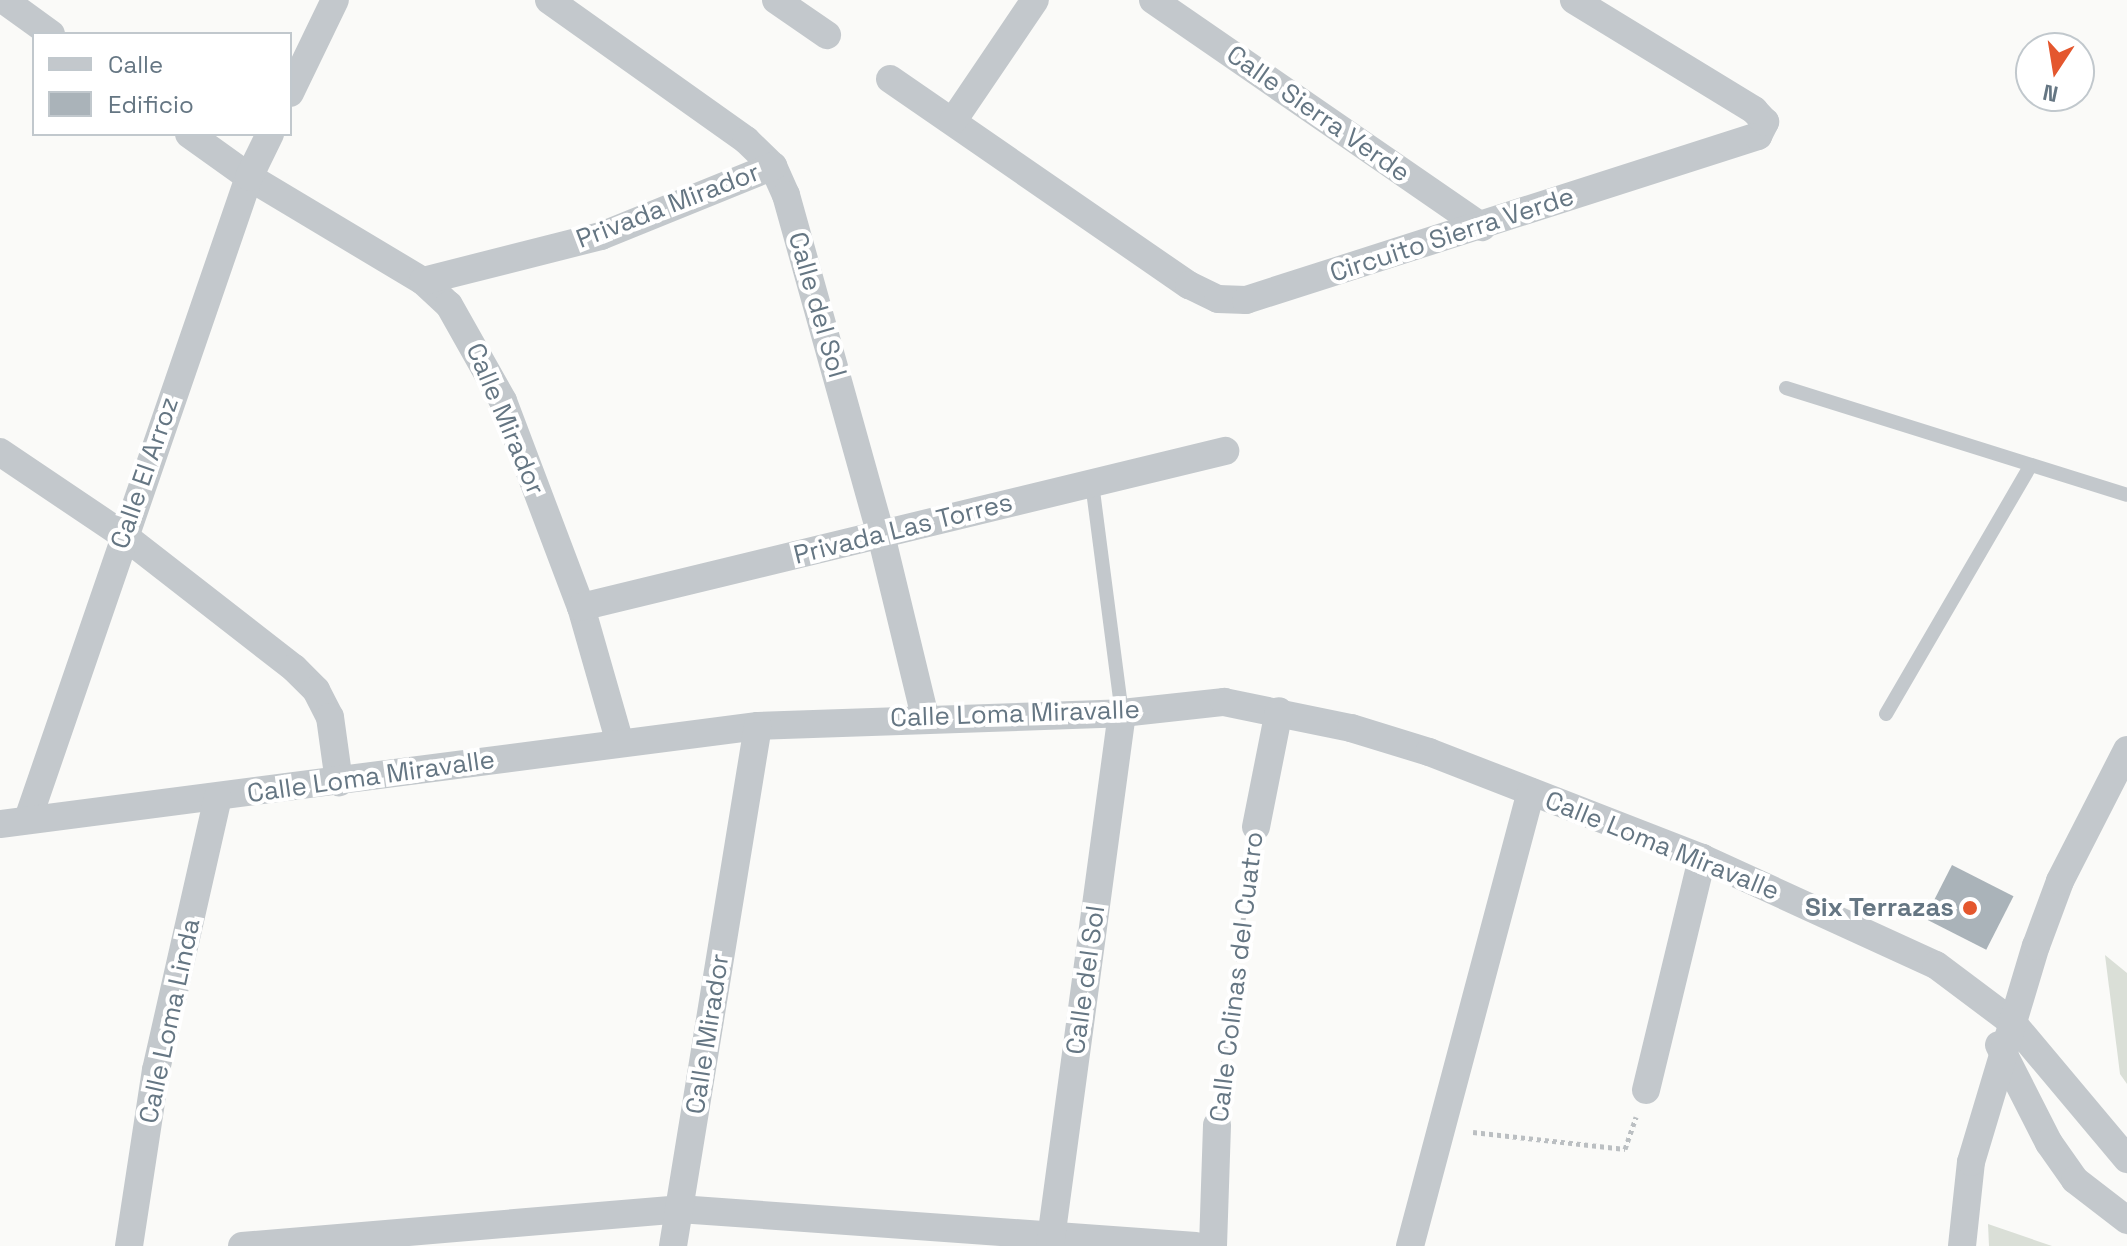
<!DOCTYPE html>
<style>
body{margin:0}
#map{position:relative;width:2127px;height:1246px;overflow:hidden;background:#fafaf8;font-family:"Space Grotesk",sans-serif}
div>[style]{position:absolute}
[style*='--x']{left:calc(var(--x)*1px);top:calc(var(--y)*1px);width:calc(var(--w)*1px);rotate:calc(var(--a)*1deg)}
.green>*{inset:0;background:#dadfd7}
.building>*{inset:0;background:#aab3b9;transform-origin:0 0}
.path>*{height:5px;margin-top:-2.5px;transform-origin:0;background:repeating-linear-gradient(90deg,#bbbfc2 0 4px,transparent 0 8px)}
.service>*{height:14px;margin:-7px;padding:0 7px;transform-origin:7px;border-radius:7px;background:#c3c8cc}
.minor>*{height:28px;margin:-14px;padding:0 14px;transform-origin:14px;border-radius:14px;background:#c3c8cc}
.dots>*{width:22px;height:22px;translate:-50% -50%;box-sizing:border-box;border:4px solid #fff;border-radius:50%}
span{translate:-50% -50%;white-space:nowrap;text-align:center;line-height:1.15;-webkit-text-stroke:8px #fff;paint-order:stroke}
.street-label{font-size:26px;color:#657683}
.poi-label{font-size:26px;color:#657683;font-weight:700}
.right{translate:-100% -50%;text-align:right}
.legend{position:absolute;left:32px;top:32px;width:260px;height:104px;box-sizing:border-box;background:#fff;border:2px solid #c1c8cd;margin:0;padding:10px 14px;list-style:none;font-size:24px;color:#657683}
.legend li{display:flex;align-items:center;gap:16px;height:40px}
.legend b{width:40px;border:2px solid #c1c8cd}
.north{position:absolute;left:2015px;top:32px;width:80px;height:80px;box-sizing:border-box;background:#fff;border:2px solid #c1c8cd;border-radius:50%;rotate:192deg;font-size:22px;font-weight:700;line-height:32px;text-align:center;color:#657683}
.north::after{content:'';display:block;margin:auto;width:28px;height:36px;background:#e4572e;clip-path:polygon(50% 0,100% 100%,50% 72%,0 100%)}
</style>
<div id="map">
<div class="green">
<div style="clip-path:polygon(2105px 955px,2127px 973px,2127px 1084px,2120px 1074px)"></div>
<div style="clip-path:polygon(1988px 1224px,2052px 1246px,1989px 1246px)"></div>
</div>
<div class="building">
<div style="left:1952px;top:865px;width:69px;height:60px;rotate:27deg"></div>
</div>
<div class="path">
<div style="--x:1219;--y:1096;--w:242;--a:-82.2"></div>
<div style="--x:1473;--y:1132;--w:153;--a:6.4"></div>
<div style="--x:1625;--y:1149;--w:34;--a:-71"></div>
</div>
<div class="service">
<div style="--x:1786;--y:388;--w:357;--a:17.4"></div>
<div style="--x:1092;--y:483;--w:232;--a:82.6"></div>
<div style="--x:1886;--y:714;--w:288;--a:-59.8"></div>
</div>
<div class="minor">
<div style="--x:4;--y:0;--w:58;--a:35.9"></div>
<div style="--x:549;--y:0;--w:242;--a:35.4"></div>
<div style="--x:746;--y:140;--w:37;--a:44"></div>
<div style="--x:773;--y:166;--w:32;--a:66"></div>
<div style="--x:786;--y:195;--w:353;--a:74.4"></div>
<div style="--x:881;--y:535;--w:187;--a:76.4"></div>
<div style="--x:776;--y:0;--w:62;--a:34.5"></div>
<div style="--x:1153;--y:0;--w:400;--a:34.6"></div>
<div style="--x:890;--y:79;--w:363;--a:34.6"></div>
<div style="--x:1189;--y:285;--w:32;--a:26"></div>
<div style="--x:1218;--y:299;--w:28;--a:2"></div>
<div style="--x:1246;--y:300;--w:538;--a:-17.76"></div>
<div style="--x:1758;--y:136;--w:16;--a:-63"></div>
<div style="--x:1765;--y:122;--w:16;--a:-133"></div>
<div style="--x:1754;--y:110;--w:211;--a:-148.6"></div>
<div style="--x:290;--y:93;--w:103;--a:-64.2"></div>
<div style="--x:953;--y:121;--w:146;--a:-55.9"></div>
<div style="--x:189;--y:134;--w:74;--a:35.6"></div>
<div style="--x:249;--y:177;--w:203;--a:30.9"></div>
<div style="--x:423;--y:281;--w:35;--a:43"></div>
<div style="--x:449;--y:305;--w:110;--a:60.6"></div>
<div style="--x:503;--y:401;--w:220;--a:69.3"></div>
<div style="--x:581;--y:607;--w:141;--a:74"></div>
<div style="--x:423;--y:281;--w:184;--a:-14.2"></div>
<div style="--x:601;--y:236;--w:186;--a:-22.1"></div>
<div style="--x:0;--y:452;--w:148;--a:34"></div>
<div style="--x:123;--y:535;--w:217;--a:37.9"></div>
<div style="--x:294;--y:668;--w:31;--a:45"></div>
<div style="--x:316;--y:690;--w:30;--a:63"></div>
<div style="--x:330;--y:717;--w:66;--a:82.1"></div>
<div style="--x:581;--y:607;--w:663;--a:-13.62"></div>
<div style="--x:29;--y:816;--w:676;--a:-71"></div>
<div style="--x:249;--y:177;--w:48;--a:-64"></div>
<div style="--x:0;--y:824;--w:764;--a:-7.37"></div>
<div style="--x:758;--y:726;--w:364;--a:-2"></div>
<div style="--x:1122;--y:713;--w:103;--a:-6.2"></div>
<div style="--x:1224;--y:702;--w:130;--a:11.6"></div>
<div style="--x:1351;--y:728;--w:82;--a:17.1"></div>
<div style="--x:1429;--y:752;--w:293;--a:21.2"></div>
<div style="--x:1702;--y:858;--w:257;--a:24.6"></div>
<div style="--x:1936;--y:965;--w:95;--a:36.9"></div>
<div style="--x:2012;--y:1022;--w:179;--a:50"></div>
<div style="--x:1256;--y:827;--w:118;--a:-78.8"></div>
<div style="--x:1999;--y:1045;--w:110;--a:63"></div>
<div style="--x:2049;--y:1143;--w:45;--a:54.9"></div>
<div style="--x:2075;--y:1180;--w:66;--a:37.6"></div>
<div style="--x:1646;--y:1090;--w:239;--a:-76.4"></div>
<div style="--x:129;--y:1246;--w:178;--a:-81.3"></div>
<div style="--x:156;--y:1070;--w:279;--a:-77.2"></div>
<div style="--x:242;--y:1246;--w:439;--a:-4.8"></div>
<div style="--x:679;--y:1209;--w:518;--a:4.09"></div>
<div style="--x:673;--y:1246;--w:527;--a:-80.72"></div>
<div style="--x:1050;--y:1246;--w:538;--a:-82.31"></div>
<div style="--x:1213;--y:1246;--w:121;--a:-88.1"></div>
<div style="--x:1410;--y:1246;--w:470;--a:-75.1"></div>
<div style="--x:1962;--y:1246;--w:84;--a:-83.9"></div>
<div style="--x:1971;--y:1162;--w:226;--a:-73.3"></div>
<div style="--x:2036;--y:946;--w:69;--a:-69.7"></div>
<div style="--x:2060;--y:881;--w:147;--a:-62.9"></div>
</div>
<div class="dots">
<div style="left:1970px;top:908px;background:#e4572e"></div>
</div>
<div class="street-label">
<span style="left:1318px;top:114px;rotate:35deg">Calle Sierra Verde</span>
<span style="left:668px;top:206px;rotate:-21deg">Privada Mirador</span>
<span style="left:1452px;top:235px;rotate:-18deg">Circuito Sierra Verde</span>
<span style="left:817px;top:305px;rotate:74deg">Calle del Sol</span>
<span style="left:505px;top:419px;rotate:67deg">Calle Mirador</span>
<span style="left:145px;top:473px;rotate:-71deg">Calle El Arroz</span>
<span style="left:903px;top:529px;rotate:-14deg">Privada Las Torres</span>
<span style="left:1015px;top:714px;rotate:-2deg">Calle Loma Miravalle</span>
<span style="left:371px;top:777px;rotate:-8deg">Calle Loma Miravalle</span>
<span style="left:1662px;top:846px;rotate:22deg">Calle Loma Miravalle</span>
<span style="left:1237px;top:977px;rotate:-83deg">Calle Colinas del Cuatro</span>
<span style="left:1086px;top:980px;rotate:-82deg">Calle del Sol</span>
<span style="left:170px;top:1021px;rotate:-78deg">Calle Loma Linda</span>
<span style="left:708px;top:1034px;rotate:-81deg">Calle Mirador</span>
</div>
<div class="poi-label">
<span class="right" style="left:1954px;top:908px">Six Terrazas</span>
</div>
<ul class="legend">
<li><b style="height:10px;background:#c3c8cc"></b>Calle</li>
<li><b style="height:22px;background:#aab3b9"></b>Edificio</li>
</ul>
<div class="north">N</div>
</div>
